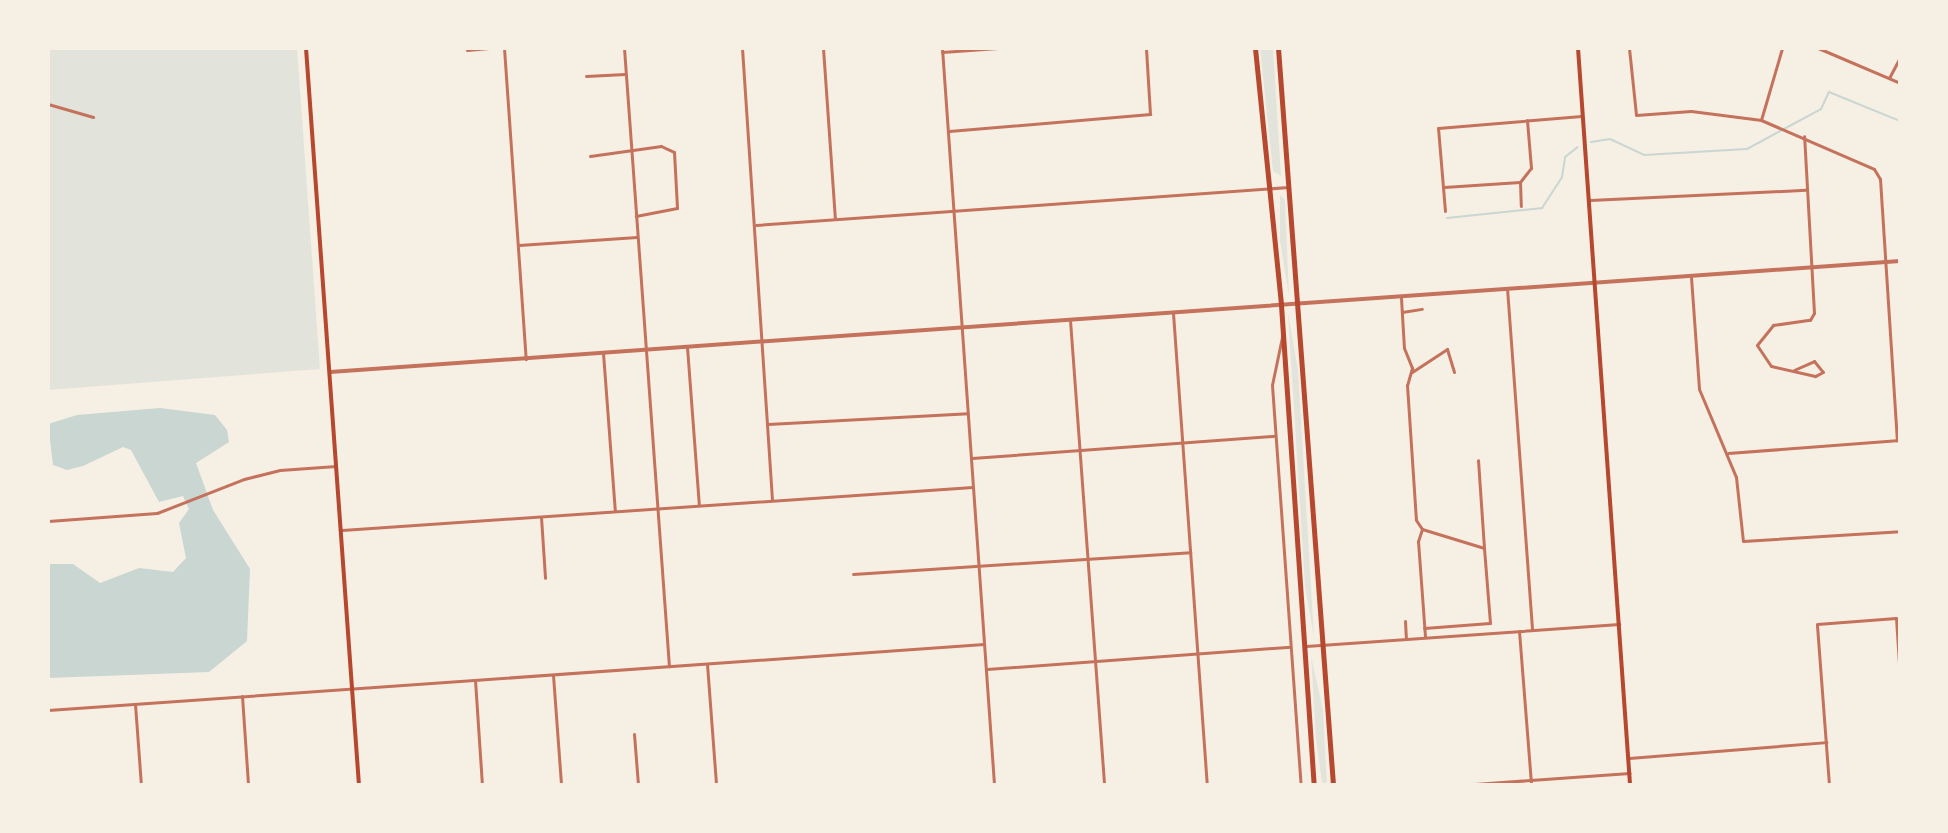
<!DOCTYPE html>
<style>
body{margin:0}
#map{position:relative;width:1948px;height:833px;overflow:hidden;background:#f6efe4;font-family:"Nunito Sans",sans-serif}
div>[style]{position:absolute}
[style*='--x']{left:calc(var(--x)*1px);top:calc(var(--y)*1px);width:calc(var(--w)*1px);rotate:calc(var(--a)*1deg)}
.green>*{inset:0;background:#e2e4dc}
.water>*{inset:0;background:#c9d6d2}
.stream>*{height:2px;margin:-1px;padding:0 1px;transform-origin:1px;border-radius:1px;background:#c9d6d2}
.minor>*{height:3px;margin:-1.5px;padding:0 1.5px;transform-origin:1.5px;border-radius:1.5px;background:#c5725c}
.tertiary>*{height:4px;margin:-2px;padding:0 2px;transform-origin:2px;border-radius:2px;background:#c5725c}
.secondary>*{height:4px;margin:-2px;padding:0 2px;transform-origin:2px;border-radius:2px;background:#b5482f}
.trunk>*{height:5px;margin:-2.5px;padding:0 2.5px;transform-origin:2.5px;border-radius:2.5px;background:#b5482f}
span{translate:-50% -50%;white-space:nowrap;text-align:center;line-height:1.15;-webkit-text-stroke:6px #f6efe4;paint-order:stroke}
.frame{position:absolute;inset:0;border:50px solid #f6efe4;pointer-events:none}
</style>
<div id="map">
<div class="green">
<div style="clip-path:polygon(48px 48px,297px 48px,320px 369px,48px 390px)"></div>
<div style="clip-path:polygon(1260px 48px,1273px 48px,1281px 176px,1273px 171px)"></div>
<div style="clip-path:polygon(1280px 195px,1285px 200px,1289px 296px,1280px 241px)"></div>
<div style="clip-path:polygon(1288px 313px,1298px 370px,1314px 637px,1305px 586px)"></div>
<div style="clip-path:polygon(1311px 656px,1323px 710px,1327px 785px,1322px 782px,1316px 739px)"></div>
</div>
<div class="water">
<div style="clip-path:polygon(160px 408px,215px 415px,227px 430px,229px 442px,196px 463px,213px 510px,250px 569px,247px 641px,209px 672px,48px 678px,48px 564px,73px 564px,100px 583px,139px 568px,173px 572px,186px 558px,179px 523px,189px 509px,183px 496px,159px 502px,131px 450px,123px 447px,83px 466px,67px 470px,53px 465px,48px 424px,77px 415px)"></div>
</div>
<div class="stream">
<div style="--x:1591;--y:142;--w:19;--a:-9"></div>
<div style="--x:1610;--y:139;--w:38;--a:25"></div>
<div style="--x:1644;--y:155;--w:103;--a:-3.3"></div>
<div style="--x:1747;--y:149;--w:84;--a:-28.4"></div>
<div style="--x:1821;--y:109;--w:19;--a:-65"></div>
<div style="--x:1829;--y:92;--w:77;--a:22.2"></div>
<div style="--x:1447;--y:218;--w:96;--a:-6"></div>
<div style="--x:1542;--y:208;--w:37;--a:-57"></div>
<div style="--x:1562;--y:177;--w:20;--a:-81"></div>
<div style="--x:1565;--y:157;--w:16;--a:-38"></div>
</div>
<div class="minor">
<div style="--x:504;--y:48;--w:312;--a:86"></div>
<div style="--x:624;--y:48;--w:620;--a:85.84"></div>
<div style="--x:742;--y:48;--w:452;--a:86.2"></div>
<div style="--x:823;--y:48;--w:171;--a:86"></div>
<div style="--x:942;--y:48;--w:739;--a:85.96"></div>
<div style="--x:1629;--y:48;--w:67;--a:84"></div>
<div style="--x:1636;--y:115;--w:55;--a:-4.2"></div>
<div style="--x:1691;--y:111;--w:71;--a:7.3"></div>
<div style="--x:1761;--y:120;--w:123;--a:23.4"></div>
<div style="--x:1874;--y:169;--w:12;--a:59"></div>
<div style="--x:1880;--y:179;--w:262;--a:86.3"></div>
<div style="--x:1818;--y:48;--w:89;--a:23.1"></div>
<div style="--x:467;--y:50;--w:22;--a:-5"></div>
<div style="--x:942;--y:52;--w:56;--a:-4.1"></div>
<div style="--x:586;--y:76;--w:39;--a:-3"></div>
<div style="--x:1889;--y:78;--w:24;--a:-62"></div>
<div style="--x:48;--y:104;--w:47;--a:16.1"></div>
<div style="--x:1761;--y:120;--w:75;--a:-73.7"></div>
<div style="--x:949;--y:131;--w:202;--a:-4.8"></div>
<div style="--x:1150;--y:114;--w:66;--a:-93.5"></div>
<div style="--x:590;--y:156;--w:72;--a:-8"></div>
<div style="--x:661;--y:146;--w:14;--a:25"></div>
<div style="--x:674;--y:152;--w:56;--a:86.9"></div>
<div style="--x:677;--y:208;--w:42;--a:169"></div>
<div style="--x:1520;--y:182;--w:18;--a:-52"></div>
<div style="--x:1531;--y:168;--w:48;--a:-94.8"></div>
<div style="--x:1520;--y:182;--w:24;--a:88"></div>
<div style="--x:1444;--y:187;--w:76;--a:-3.8"></div>
<div style="--x:1590;--y:200;--w:216;--a:-2.7"></div>
<div style="--x:1445;--y:211;--w:83;--a:-94.8"></div>
<div style="--x:1438;--y:128;--w:144;--a:-4.8"></div>
<div style="--x:756;--y:225;--w:534;--a:-4.08"></div>
<div style="--x:519;--y:245;--w:118;--a:-3.9"></div>
<div style="--x:1691;--y:277;--w:112;--a:85.9"></div>
<div style="--x:1699;--y:389;--w:95;--a:67.2"></div>
<div style="--x:1736;--y:477;--w:64;--a:83.8"></div>
<div style="--x:1743;--y:541;--w:157;--a:-3.6"></div>
<div style="--x:1507;--y:288;--w:343;--a:85.8"></div>
<div style="--x:1401;--y:298;--w:50;--a:86.6"></div>
<div style="--x:1404;--y:348;--w:22;--a:68"></div>
<div style="--x:1412;--y:368;--w:18;--a:106"></div>
<div style="--x:1407;--y:385;--w:135;--a:86.2"></div>
<div style="--x:1416;--y:520;--w:11;--a:56"></div>
<div style="--x:1422;--y:529;--w:13;--a:108"></div>
<div style="--x:1418;--y:541;--w:96;--a:85.8"></div>
<div style="--x:1402;--y:312;--w:20;--a:-9"></div>
<div style="--x:1173;--y:313;--w:473;--a:85.9"></div>
<div style="--x:1070;--y:320;--w:466;--a:85.8"></div>
<div style="--x:1282;--y:337;--w:49;--a:101.8"></div>
<div style="--x:1272;--y:385;--w:401;--a:85.9"></div>
<div style="--x:687;--y:347;--w:158;--a:85.7"></div>
<div style="--x:603;--y:353;--w:158;--a:85.7"></div>
<div style="--x:1794;--y:370;--w:22;--a:-24"></div>
<div style="--x:1814;--y:361;--w:14;--a:51"></div>
<div style="--x:1823;--y:372;--w:9;--a:153"></div>
<div style="--x:1815;--y:376;--w:45;--a:-167.2"></div>
<div style="--x:1771;--y:366;--w:25;--a:-124"></div>
<div style="--x:1757;--y:345;--w:26;--a:-51"></div>
<div style="--x:1773;--y:325;--w:37;--a:-8"></div>
<div style="--x:1810;--y:320;--w:8;--a:-60"></div>
<div style="--x:1814;--y:313;--w:177;--a:-93.2"></div>
<div style="--x:1412;--y:372;--w:42;--a:-33.3"></div>
<div style="--x:1447;--y:349;--w:24;--a:73"></div>
<div style="--x:768;--y:424;--w:200;--a:-3.1"></div>
<div style="--x:1728;--y:453;--w:172;--a:-4.3"></div>
<div style="--x:972;--y:458;--w:304;--a:-4.2"></div>
<div style="--x:541;--y:517;--w:61;--a:86.2"></div>
<div style="--x:48;--y:521;--w:109;--a:-4.2"></div>
<div style="--x:157;--y:513;--w:93;--a:-21.3"></div>
<div style="--x:244;--y:479;--w:37;--a:-14"></div>
<div style="--x:280;--y:470;--w:56;--a:-4.1"></div>
<div style="--x:1422;--y:529;--w:65;--a:17"></div>
<div style="--x:1484;--y:548;--w:88;--a:-93.9"></div>
<div style="--x:342;--y:530;--w:632;--a:-3.9"></div>
<div style="--x:853;--y:574;--w:338;--a:-3.7"></div>
<div style="--x:1405;--y:621;--w:17;--a:87"></div>
<div style="--x:1424;--y:628;--w:66;--a:-4.3"></div>
<div style="--x:1490;--y:623;--w:74;--a:-94.6"></div>
<div style="--x:1519;--y:631;--w:154;--a:85.5"></div>
<div style="--x:1306;--y:646;--w:314;--a:-4"></div>
<div style="--x:707;--y:664;--w:121;--a:85.7"></div>
<div style="--x:987;--y:669;--w:304;--a:-4.2"></div>
<div style="--x:553;--y:675;--w:110;--a:85.8"></div>
<div style="--x:475;--y:680;--w:105;--a:86.2"></div>
<div style="--x:242;--y:696;--w:89;--a:86.1"></div>
<div style="--x:135;--y:704;--w:81;--a:85.8"></div>
<div style="--x:48;--y:710;--w:938;--a:-4.03"></div>
<div style="--x:634;--y:734;--w:51;--a:85.5"></div>
<div style="--x:1629;--y:758;--w:198;--a:-4.6"></div>
<div style="--x:1461;--y:785;--w:169;--a:-4.1"></div>
<div style="--x:1829;--y:785;--w:161;--a:-94.3"></div>
<div style="--x:1817;--y:624;--w:79;--a:-4.3"></div>
<div style="--x:1896;--y:618;--w:60;--a:86.2"></div>
</div>
<div class="tertiary">
<div style="--x:330;--y:372;--w:1574;--a:-4.04"></div>
</div>
<div class="secondary">
<div style="--x:306;--y:48;--w:739;--a:85.89"></div>
<div style="--x:1578;--y:48;--w:739;--a:85.96"></div>
</div>
<div class="trunk">
<div style="--x:1255;--y:48;--w:258;--a:84.2"></div>
<div style="--x:1281;--y:305;--w:481;--a:86.1"></div>
<div style="--x:1278;--y:48;--w:739;--a:85.73"></div>
</div>
<div class="frame"></div>
</div>
